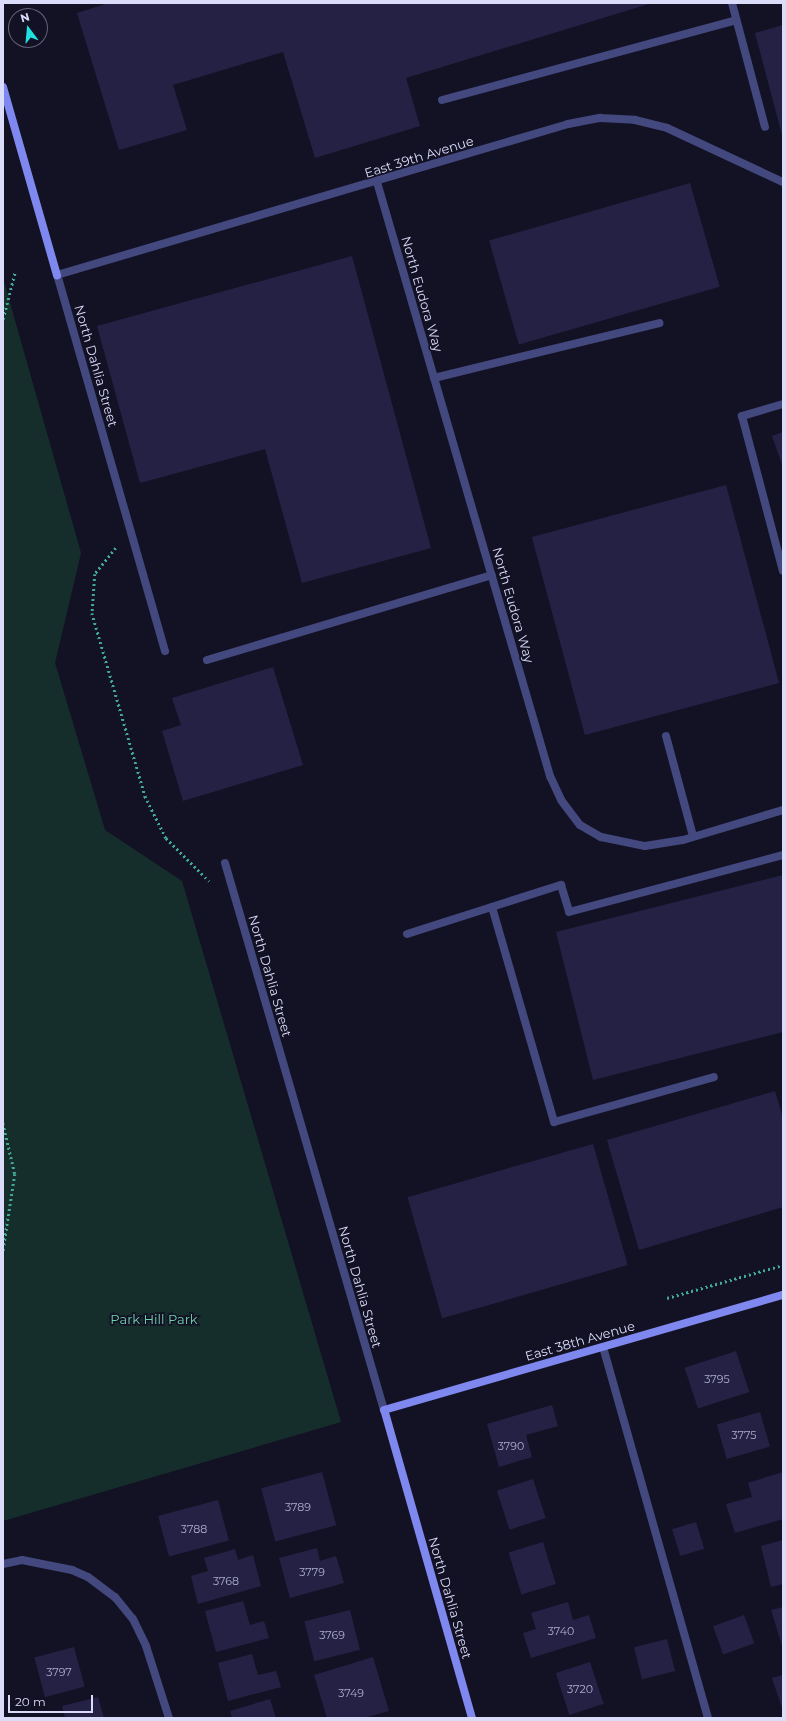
<!DOCTYPE html>
<style>
body{margin:0}
#map{position:relative;width:786px;height:1721px;overflow:hidden;background:#131225;font-family:Montserrat,sans-serif}
div>[style]{position:absolute}
[style*='--x']{left:calc(var(--x)*1px);top:calc(var(--y)*1px);width:calc(var(--w)*1px);rotate:calc(var(--a)*1deg)}
.green>*{inset:0;background:#162e2b}
.building>*{inset:0;background:#242144;transform-origin:0 0}
.path>*{height:2.5px;margin-top:-1.25px;transform-origin:0;background:repeating-linear-gradient(90deg,#3faa97 0 2px,transparent 0 5px)}
.lane>*{height:8px;margin:-4px;padding:0 4px;transform-origin:4px;border-radius:4px;background:#43487e}
.street>*{height:8px;margin:-4px;padding:0 4px;transform-origin:4px;border-radius:4px;background:#43487e}
.secondary>*{height:8px;margin:-4px;padding:0 4px;transform-origin:4px;border-radius:4px;background:#7e88ef}
span{translate:-50% -50%;white-space:nowrap;text-align:center;line-height:1.15;-webkit-text-stroke:3.5px #131225;paint-order:stroke}
.number-label{font-size:11px;color:#adaccc}
.number-label span{-webkit-text-stroke-width:0}
.street-label{font-size:13px;color:#dbdbfa}
.park-label{font-size:13px;color:#6fd2ae}
.frame{position:absolute;inset:0;border:4px solid #dbdbfa;pointer-events:none}
.north{position:absolute;left:8px;top:8px;width:40px;height:40px;box-sizing:border-box;background:#131225;border:1px solid #63627a;border-radius:50%;rotate:344deg;font-size:11px;font-weight:700;line-height:16px;text-align:center;color:#dbdbfa}
.north::after{content:'';display:block;margin:auto;width:14px;height:18px;background:#1fe2e0;clip-path:polygon(50% 0,100% 100%,50% 72%,0 100%)}
.scale{position:absolute;left:8px;top:1695px;width:85px;height:18px;box-sizing:border-box;border:2px solid #dbdbfa;border-top:0;padding-left:5px;font-size:12px;line-height:14px;white-space:nowrap;color:#dbdbfa;-webkit-text-stroke:3px #131225;paint-order:stroke}
</style>
<div id="map">
<div class="green">
<div style="clip-path:polygon(3px 278px,81px 553px,55px 663px,105px 830px,182px 881px,341px 1422px,3px 1521px)"></div>
</div>
<div class="building">
<div style="clip-path:polygon(109px 3px,652px 3px,406px 78px,420px 126px,315px 158px,283px 52px,173px 85px,187px 130px,119px 150px,77px 13px)"></div>
<div style="clip-path:polygon(783px 25px,783px 135px,782px 135px,755px 33px)"></div>
<div style="left:690px;top:183px;width:108px;height:209px;rotate:74deg"></div>
<div style="clip-path:polygon(352px 256px,431px 548px,302px 583px,265px 449px,140px 483px,97px 326px)"></div>
<div style="clip-path:polygon(783px 432px,783px 467px,772px 436px)"></div>
<div style="left:726px;top:485px;width:205px;height:201px;rotate:75deg"></div>
<div style="clip-path:polygon(273px 667px,303px 765px,183px 801px,162px 731px,181px 725px,172px 698px)"></div>
<div style="clip-path:polygon(783px 875px,783px 1032px,593px 1080px,556px 932px)"></div>
<div style="clip-path:polygon(775px 1091px,783px 1118px,783px 1207px,639px 1250px,607px 1140px)"></div>
<div style="left:593px;top:1144px;width:126px;height:193px;rotate:74deg"></div>
<div style="left:736px;top:1351px;width:43px;height:54px;rotate:72deg"></div>
<div style="clip-path:polygon(552px 1405px,558px 1426px,526px 1435px,532px 1457px,499px 1467px,487px 1424px)"></div>
<div style="left:760px;top:1412px;width:36px;height:45px;rotate:74deg"></div>
<div style="left:322px;top:1472px;width:55px;height:63px;rotate:75deg"></div>
<div style="clip-path:polygon(783px 1472px,783px 1519px,735px 1533px,726px 1504px,752px 1497px,748px 1483px)"></div>
<div style="left:533px;top:1479px;width:41px;height:38px;rotate:72deg"></div>
<div style="left:218px;top:1500px;width:42px;height:62px;rotate:75deg"></div>
<div style="left:696px;top:1522px;width:28px;height:25px;rotate:73deg"></div>
<div style="clip-path:polygon(783px 1540px,783px 1584px,771px 1587px,761px 1546px)"></div>
<div style="left:543px;top:1542px;width:44px;height:36px;rotate:73deg"></div>
<div style="clip-path:polygon(317px 1548px,320px 1561px,336px 1556px,344px 1583px,290px 1598px,279px 1558px)"></div>
<div style="clip-path:polygon(235px 1549px,238px 1560px,253px 1555px,261px 1586px,198px 1604px,191px 1576px,208px 1571px,204px 1558px)"></div>
<div style="clip-path:polygon(243px 1601px,250px 1625px,264px 1621px,269px 1638px,216px 1652px,205px 1611px)"></div>
<div style="clip-path:polygon(568px 1602px,573px 1620px,589px 1615px,596px 1638px,531px 1658px,523px 1633px,536px 1629px,531px 1613px)"></div>
<div style="clip-path:polygon(783px 1607px,783px 1649px,771px 1610px)"></div>
<div style="left:350px;top:1610px;width:41px;height:47px;rotate:76deg"></div>
<div style="left:744px;top:1615px;width:30px;height:33px;rotate:70deg"></div>
<div style="left:667px;top:1639px;width:33px;height:34px;rotate:76deg"></div>
<div style="left:74px;top:1647px;width:41px;height:41px;rotate:75deg"></div>
<div style="clip-path:polygon(252px 1654px,258px 1675px,276px 1671px,281px 1687px,228px 1701px,218px 1663px)"></div>
<div style="clip-path:polygon(373px 1657px,389px 1711px,364px 1718px,327px 1718px,314px 1675px)"></div>
<div style="left:590px;top:1662px;width:44px;height:36px;rotate:72deg"></div>
<div style="clip-path:polygon(783px 1675px,783px 1711px,772px 1678px)"></div>
<div style="clip-path:polygon(98px 1697px,104px 1718px,65px 1718px,62px 1706px)"></div>
<div style="clip-path:polygon(270px 1699px,276px 1718px,232px 1718px,230px 1711px)"></div>
</div>
<div class="path">
<div style="--x:3;--y:319;--w:49;--a:-75.7"></div>
<div style="--x:116;--y:548;--w:33;--a:129"></div>
<div style="--x:95;--y:574;--w:39;--a:94"></div>
<div style="--x:92;--y:613;--w:191;--a:73.8"></div>
<div style="--x:145;--y:796;--w:47;--a:63.4"></div>
<div style="--x:166;--y:838;--w:61;--a:45"></div>
<div style="--x:3;--y:1123;--w:52;--a:76.8"></div>
<div style="--x:15;--y:1174;--w:79;--a:98.7"></div>
<div style="--x:667;--y:1298;--w:121;--a:-15.9"></div>
</div>
<div class="lane">
<div style="--x:732;--y:3;--w:128;--a:75.1"></div>
<div style="--x:442;--y:100;--w:305;--a:-15.2"></div>
<div style="--x:434;--y:378;--w:232;--a:-13.7"></div>
<div style="--x:783;--y:404;--w:43;--a:163.7"></div>
<div style="--x:742;--y:416;--w:160;--a:75.2"></div>
<div style="--x:207;--y:660;--w:297;--a:-16.6"></div>
<div style="--x:666;--y:736;--w:104;--a:74.9"></div>
<div style="--x:492;--y:907;--w:224;--a:73.9"></div>
<div style="--x:554;--y:1122;--w:166;--a:-15.7"></div>
<div style="--x:407;--y:934;--w:162;--a:-17.7"></div>
<div style="--x:561;--y:885;--w:28;--a:73"></div>
<div style="--x:569;--y:912;--w:221;--a:-14.9"></div>
<div style="--x:603;--y:1347;--w:386;--a:74.2"></div>
</div>
<div class="street">
<div style="--x:377;--y:182;--w:619;--a:73.76"></div>
<div style="--x:550;--y:776;--w:26;--a:65"></div>
<div style="--x:561;--y:800;--w:31;--a:53"></div>
<div style="--x:580;--y:825;--w:24;--a:30"></div>
<div style="--x:601;--y:837;--w:45;--a:11.6"></div>
<div style="--x:645;--y:846;--w:38;--a:-9"></div>
<div style="--x:683;--y:840;--w:104;--a:-16.7"></div>
<div style="--x:165;--y:651;--w:391;--a:-106"></div>
<div style="--x:57;--y:275;--w:533;--a:-16.46"></div>
<div style="--x:568;--y:124;--w:33;--a:-11"></div>
<div style="--x:600;--y:118;--w:35;--a:3"></div>
<div style="--x:635;--y:120;--w:33;--a:14"></div>
<div style="--x:667;--y:128;--w:128;--a:25"></div>
<div style="--x:225;--y:863;--w:570;--a:73.79"></div>
<div style="--x:3;--y:1564;--w:19;--a:-12"></div>
<div style="--x:22;--y:1560;--w:51;--a:11.3"></div>
<div style="--x:72;--y:1570;--w:17;--a:24"></div>
<div style="--x:88;--y:1577;--w:34;--a:37"></div>
<div style="--x:115;--y:1597;--w:28;--a:51"></div>
<div style="--x:133;--y:1619;--w:30;--a:64"></div>
<div style="--x:146;--y:1646;--w:76;--a:72.3"></div>
</div>
<div class="secondary">
<div style="--x:3;--y:87;--w:196;--a:74"></div>
<div style="--x:472;--y:1718;--w:320;--a:-105.9"></div>
<div style="--x:384;--y:1410;--w:415;--a:-16.1"></div>
</div>
<div class="number-label">
<span style="left:717px;top:1379px">3795</span>
<span style="left:744px;top:1435px">3775</span>
<span style="left:511px;top:1446px">3790</span>
<span style="left:298px;top:1507px">3789</span>
<span style="left:194px;top:1529px">3788</span>
<span style="left:312px;top:1572px">3779</span>
<span style="left:226px;top:1581px">3768</span>
<span style="left:561px;top:1631px">3740</span>
<span style="left:332px;top:1635px">3769</span>
<span style="left:59px;top:1672px">3797</span>
<span style="left:580px;top:1689px">3720</span>
<span style="left:351px;top:1693px">3749</span>
</div>
<div class="street-label">
<span style="left:419px;top:157px;rotate:-17deg">East 39th Avenue</span>
<span style="left:422px;top:294px;rotate:74deg">North Eudora Way</span>
<span style="left:96px;top:366px;rotate:74deg">North Dahlia Street</span>
<span style="left:513px;top:605px;rotate:74deg">North Eudora Way</span>
<span style="left:270px;top:976px;rotate:74deg">North Dahlia Street</span>
<span style="left:360px;top:1287px;rotate:74deg">North Dahlia Street</span>
<span style="left:580px;top:1341px;rotate:-16deg">East 38th Avenue</span>
<span style="left:450px;top:1598px;rotate:74deg">North Dahlia Street</span>
</div>
<div class="park-label">
<span style="left:154px;top:1319px">Park Hill Park</span>
</div>
<div class="frame"></div>
<div class="north">N</div>
<div class="scale">20 m</div>
</div>
